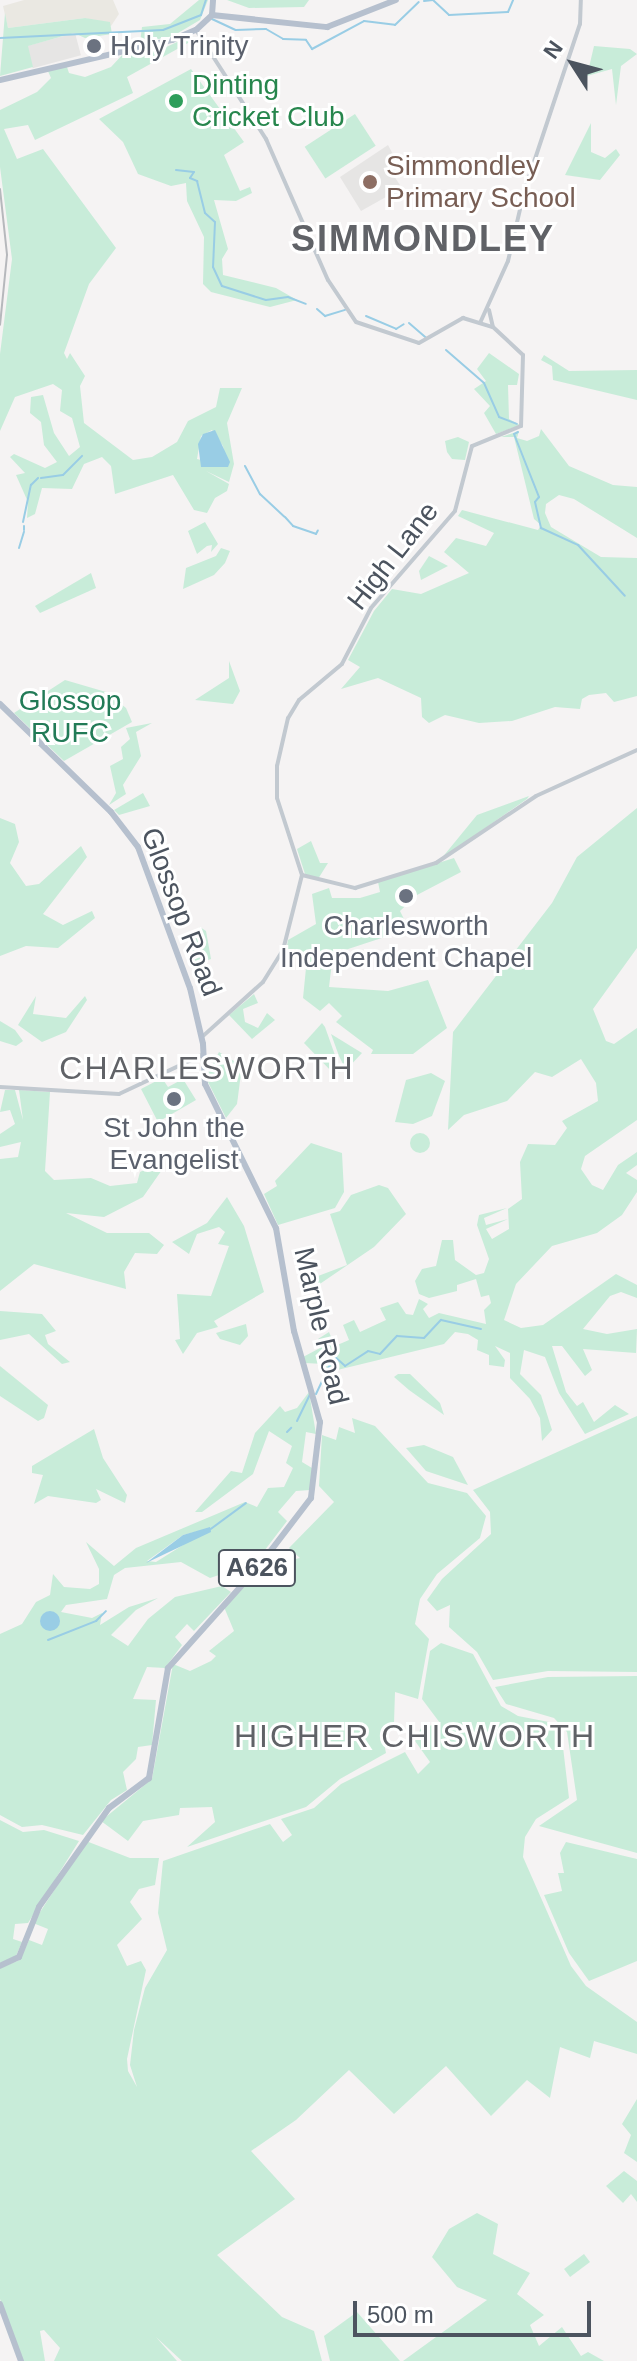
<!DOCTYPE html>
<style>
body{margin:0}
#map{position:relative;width:637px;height:2361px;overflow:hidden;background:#f5f3f3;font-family:Helvetica,sans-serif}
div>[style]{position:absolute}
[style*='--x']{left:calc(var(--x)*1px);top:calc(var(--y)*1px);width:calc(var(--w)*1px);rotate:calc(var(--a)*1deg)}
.commercial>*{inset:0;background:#eae8e2}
.education>*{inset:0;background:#e6e5e4;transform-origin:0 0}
.green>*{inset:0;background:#c8ecd9;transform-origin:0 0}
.round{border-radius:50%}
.water>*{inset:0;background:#99cde5}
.stream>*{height:2px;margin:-1px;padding:0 1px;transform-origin:1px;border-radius:1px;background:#99cde5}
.minor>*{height:4px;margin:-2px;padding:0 2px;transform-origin:2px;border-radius:2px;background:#c2c9d0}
.major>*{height:6px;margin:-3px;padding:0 3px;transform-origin:3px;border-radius:3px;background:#b6c0ce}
.rail>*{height:2px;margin:-1px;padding:0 1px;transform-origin:1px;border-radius:1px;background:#b6b8bc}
.dots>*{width:22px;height:22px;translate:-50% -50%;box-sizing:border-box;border:4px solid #fff;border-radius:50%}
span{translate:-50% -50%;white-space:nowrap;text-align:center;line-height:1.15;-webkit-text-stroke:6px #fff;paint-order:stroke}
.shield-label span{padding:2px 6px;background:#fff;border:2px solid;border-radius:6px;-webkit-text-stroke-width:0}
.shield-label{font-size:26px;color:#4c545f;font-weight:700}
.worship-label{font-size:28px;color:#5b616d}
.left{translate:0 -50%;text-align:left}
.leisure-label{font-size:28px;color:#27864d}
.education-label{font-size:28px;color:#785e54}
.street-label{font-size:28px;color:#4c545f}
.park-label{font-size:28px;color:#227b57}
.quarter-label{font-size:32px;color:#606267;letter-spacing:2px}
.district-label{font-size:36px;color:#606267;font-weight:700;letter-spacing:2px}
.north{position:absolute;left:533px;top:24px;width:80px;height:80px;-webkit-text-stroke:6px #fff;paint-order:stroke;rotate:306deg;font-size:22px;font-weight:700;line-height:32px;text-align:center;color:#4c545f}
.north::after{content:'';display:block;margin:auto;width:28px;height:36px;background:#4c545f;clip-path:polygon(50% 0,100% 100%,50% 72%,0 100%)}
.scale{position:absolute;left:353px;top:2301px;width:238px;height:36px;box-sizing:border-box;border:4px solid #4c545f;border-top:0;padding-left:10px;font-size:24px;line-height:28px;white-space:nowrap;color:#4c545f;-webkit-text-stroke:6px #fff;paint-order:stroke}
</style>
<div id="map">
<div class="commercial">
<div style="clip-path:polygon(24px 0,113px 0,119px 14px,111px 26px,85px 18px,8px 28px,3px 6px)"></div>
</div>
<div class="education">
<div style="left:75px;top:33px;width:23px;height:50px;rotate:75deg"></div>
<div style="clip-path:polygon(388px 145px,395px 158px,386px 164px,402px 188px,361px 211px,340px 177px)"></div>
</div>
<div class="green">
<div style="clip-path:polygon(199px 0,208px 0,200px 20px,173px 36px,140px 43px,142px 27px,170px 24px)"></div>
<div style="clip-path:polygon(227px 0,309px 0,304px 7px,249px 8px)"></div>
<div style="clip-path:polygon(5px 13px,8px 28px,85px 18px,110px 22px,112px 34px,85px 38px,74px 33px,28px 46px,33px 67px,0 76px)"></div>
<div style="clip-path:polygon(evenodd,190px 36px,197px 38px,127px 77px,133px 93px,35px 140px,28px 125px,4px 129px,17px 159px,43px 149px,116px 248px,89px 284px,64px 353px,67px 359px,70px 353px,85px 376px,80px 386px,84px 423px,133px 460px,152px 457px,177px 442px,188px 421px,216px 407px,220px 388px,242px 388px,227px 423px,234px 464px,229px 482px,206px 471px,229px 484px,227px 491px,215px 498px,207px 513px,194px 510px,173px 475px,115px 494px,111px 466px,102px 457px,84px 464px,72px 489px,42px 488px,35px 514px,27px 518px,28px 502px,16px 475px,25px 473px,10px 457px,14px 454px,45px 468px,57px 462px,44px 445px,41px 422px,30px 413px,31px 397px,43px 395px,54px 433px,69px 456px,80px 447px,72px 418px,60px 411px,62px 390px,53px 384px,15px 397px,0 431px,0 354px,12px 259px,0 167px,0 110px,37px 92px,51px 78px,47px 69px,66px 64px,69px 73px,85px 77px,111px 67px,124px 53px,162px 49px,190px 36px,212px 430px,223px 446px,227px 466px,197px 459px,201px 436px,212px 430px)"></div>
<div style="clip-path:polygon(594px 46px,630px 49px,637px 54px,621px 66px,616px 105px,612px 69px,587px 76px)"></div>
<div style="clip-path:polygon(191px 69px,244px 142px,224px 155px,240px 191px,250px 187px,252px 193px,236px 201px,214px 200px,228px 249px,222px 259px,223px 275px,276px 288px,297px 300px,270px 307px,211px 292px,203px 284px,204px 237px,187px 201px,186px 183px,171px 186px,138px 174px,123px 142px,99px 119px)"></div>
<div style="left:355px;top:114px;width:38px;height:60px;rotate:57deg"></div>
<div style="clip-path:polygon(591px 123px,591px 152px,605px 158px,616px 149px,620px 155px,600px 180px,565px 175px)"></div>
<div style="clip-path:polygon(489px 353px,519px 374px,517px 385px,508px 385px,509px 419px,520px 425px,496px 434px,484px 413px,490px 406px,474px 389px,486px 381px,477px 369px)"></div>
<div style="clip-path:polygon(544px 355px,569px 371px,637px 370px,637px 400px,553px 380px,552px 366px,541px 360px)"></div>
<div style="clip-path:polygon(541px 429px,569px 466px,613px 485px,637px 487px,637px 538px,574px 499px,559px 495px,546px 504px,545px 513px,551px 527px,601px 557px,637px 558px,637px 696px,614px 702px,606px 693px,589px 695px,582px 699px,580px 709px,555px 707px,512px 721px,479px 723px,445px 715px,429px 723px,422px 717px,421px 698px,378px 678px,341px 689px,360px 667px,348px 660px,374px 611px,392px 589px,421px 594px,469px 573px,444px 552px,456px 538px,486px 546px,494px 533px,458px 516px,462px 510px,538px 530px,541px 525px,534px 519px,514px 437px,501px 437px,519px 431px,517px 438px,527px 441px,539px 436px)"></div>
<div style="clip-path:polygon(458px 437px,469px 442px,465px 460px,452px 459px,447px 452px,445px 441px)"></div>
<div style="clip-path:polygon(205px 522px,218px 544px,211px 552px,212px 545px,207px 546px,197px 554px,188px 531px)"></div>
<div style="clip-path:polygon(221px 548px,230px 551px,225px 563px,214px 575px,183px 589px,186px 568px,216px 556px)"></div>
<div style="clip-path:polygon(429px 556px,448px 566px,421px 580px,419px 571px)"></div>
<div style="clip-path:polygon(91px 573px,96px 588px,40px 613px,35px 606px)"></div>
<div style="clip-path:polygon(229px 661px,240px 691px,233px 704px,195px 700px,229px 678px)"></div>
<div style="clip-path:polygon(65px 680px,106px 692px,126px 708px,132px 722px,64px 761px,14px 713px)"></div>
<div style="clip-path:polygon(152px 723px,136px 732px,141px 756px,123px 785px,126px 794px,109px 805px,116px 793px,110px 766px,123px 759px,121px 747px,130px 739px,126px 728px)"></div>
<div style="clip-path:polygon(143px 793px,150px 806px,119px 815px,114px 810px)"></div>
<div style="clip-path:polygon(529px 796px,527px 799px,441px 859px,477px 815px)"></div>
<div style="clip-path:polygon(637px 808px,637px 948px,593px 1009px,606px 1041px,614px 1044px,637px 1028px,637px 1120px,585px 1156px,581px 1169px,592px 1185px,603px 1190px,618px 1165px,637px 1152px,637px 1165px,626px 1173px,637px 1180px,637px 1192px,622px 1215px,597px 1233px,552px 1246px,516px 1284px,504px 1320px,521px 1328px,543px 1325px,616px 1274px,637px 1285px,637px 1298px,621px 1292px,610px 1296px,583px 1329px,607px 1334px,637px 1329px,636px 1353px,583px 1349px,592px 1370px,585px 1376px,562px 1346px,552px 1346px,566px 1392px,577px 1406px,583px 1402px,594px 1422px,615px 1405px,629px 1414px,585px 1434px,559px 1393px,545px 1357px,524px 1350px,520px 1374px,541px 1395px,552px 1430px,542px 1441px,540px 1418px,530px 1399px,510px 1378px,510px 1353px,495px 1346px,505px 1360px,504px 1367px,489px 1365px,489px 1355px,477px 1350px,478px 1340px,468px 1334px,455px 1332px,444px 1344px,325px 1373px,324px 1364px,305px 1363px,303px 1357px,320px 1348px,318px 1339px,329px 1332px,335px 1346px,349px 1340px,343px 1325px,354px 1320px,360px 1332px,386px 1320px,380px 1308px,398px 1302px,406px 1314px,413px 1315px,419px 1299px,428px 1304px,423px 1309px,429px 1318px,439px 1313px,486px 1324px,484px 1310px,491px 1303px,489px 1295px,481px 1297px,476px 1279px,457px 1285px,457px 1291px,429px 1298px,419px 1294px,415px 1281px,422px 1269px,436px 1266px,442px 1240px,453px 1240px,455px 1260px,476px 1275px,484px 1273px,489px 1259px,477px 1225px,479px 1215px,507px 1208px,484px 1218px,486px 1225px,508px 1219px,486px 1229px,492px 1239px,509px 1229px,508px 1209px,522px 1199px,520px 1162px,528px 1144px,555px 1145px,567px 1128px,562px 1121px,598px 1101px,596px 1083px,581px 1059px,552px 1077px,535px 1072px,507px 1101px,464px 1115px,448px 1130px,453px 1032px,552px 903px,577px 857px)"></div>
<div style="clip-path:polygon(0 818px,15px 824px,19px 842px,10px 863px,26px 886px,39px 884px,81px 846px,87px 857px,43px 914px,63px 925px,92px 911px,95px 918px,58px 948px,26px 946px,0 956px)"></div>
<div style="clip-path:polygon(311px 841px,320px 863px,328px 863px,318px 879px,305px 874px,297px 849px)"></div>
<div style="clip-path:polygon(454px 858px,461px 872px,417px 895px,400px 911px,409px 929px,333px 954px,329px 987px,388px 991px,428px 980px,447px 1028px,413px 1054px,371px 1054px,373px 1050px,336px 1022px,342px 1016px,329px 1003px,320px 1011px,303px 998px,307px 958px,286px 951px,288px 940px,316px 924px,312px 894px,329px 888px,332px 898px,360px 898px,380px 892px,378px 882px)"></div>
<div style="clip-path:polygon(200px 927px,206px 931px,211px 959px,191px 966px,191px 935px)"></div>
<div style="clip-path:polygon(254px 994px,258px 1003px,243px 1009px,245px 1022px,258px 1028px,267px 1013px,275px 1020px,252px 1039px,229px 1015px)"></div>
<div style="clip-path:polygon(36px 996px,33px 1014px,66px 1018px,85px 996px,87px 1000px,66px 1032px,42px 1042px,18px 1025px)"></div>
<div style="clip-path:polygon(0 1021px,15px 1030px,23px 1041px,16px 1046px,0 1041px)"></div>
<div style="clip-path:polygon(322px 1023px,325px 1027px,341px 1072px,333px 1073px,304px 1043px)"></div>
<div style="clip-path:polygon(331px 1034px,362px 1053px,346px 1070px,339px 1056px)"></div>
<div style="clip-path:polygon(219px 1052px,242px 1066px,237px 1104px,226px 1118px,206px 1078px)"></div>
<div style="clip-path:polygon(431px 1073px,445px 1081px,432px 1116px,413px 1124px,395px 1122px,406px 1080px)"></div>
<div style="clip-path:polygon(162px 1078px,168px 1087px,183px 1079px,196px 1100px,158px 1122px,141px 1089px)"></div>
<div style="clip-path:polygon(5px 1090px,15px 1090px,23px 1120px,19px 1090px,50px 1092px,45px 1171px,54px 1180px,91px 1178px,110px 1186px,137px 1183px,140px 1172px,160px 1162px,164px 1167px,143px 1197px,104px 1217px,66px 1213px,107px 1233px,149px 1233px,164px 1245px,157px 1254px,135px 1253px,124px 1272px,126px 1289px,34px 1264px,0 1291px,0 1159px,18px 1157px,21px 1142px,0 1147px,0 1134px,15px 1124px,10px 1110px,0 1112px)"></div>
<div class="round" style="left:410px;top:1133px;width:20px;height:20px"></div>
<div style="clip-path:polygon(311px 1143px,342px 1153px,344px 1192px,335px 1208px,278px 1225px,264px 1194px,277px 1186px,275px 1181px)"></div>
<div style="clip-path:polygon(379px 1185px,388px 1188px,406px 1214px,374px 1247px,308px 1292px,305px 1281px,347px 1265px,330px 1214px,340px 1211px,351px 1195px)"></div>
<div style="clip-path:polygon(227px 1197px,244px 1226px,264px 1292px,214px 1321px,218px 1327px,197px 1333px,183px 1354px,175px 1340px,180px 1339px,177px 1294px,211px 1296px,229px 1246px,218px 1244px,225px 1232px,219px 1227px,197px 1234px,189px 1254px,172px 1242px,207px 1223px)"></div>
<div style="clip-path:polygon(0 1311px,42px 1314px,56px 1331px,45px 1335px,48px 1344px,70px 1362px,62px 1364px,29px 1334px,0 1340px)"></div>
<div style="clip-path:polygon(246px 1324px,248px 1336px,240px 1345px,220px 1339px,216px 1333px)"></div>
<div style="clip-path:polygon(0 1366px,48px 1405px,44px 1418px,38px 1421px,0 1396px)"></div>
<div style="clip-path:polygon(398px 1374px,410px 1374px,440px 1403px,444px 1415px,409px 1390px,394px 1377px)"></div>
<div style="clip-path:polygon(evenodd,309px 1392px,316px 1434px,306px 1432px,302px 1462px,312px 1468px,310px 1490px,296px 1491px,278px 1512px,287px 1521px,255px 1563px,210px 1578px,181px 1562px,125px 1568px,114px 1575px,107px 1599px,66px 1605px,61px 1612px,92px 1618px,102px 1613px,100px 1625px,129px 1607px,158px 1598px,136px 1610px,111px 1635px,128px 1646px,148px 1619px,175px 1597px,222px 1586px,231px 1592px,194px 1631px,187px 1624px,175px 1637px,182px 1645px,165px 1668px,147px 1667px,133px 1699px,156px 1700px,152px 1745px,138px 1747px,136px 1759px,123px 1772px,127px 1790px,111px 1800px,83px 1835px,42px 1825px,22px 1827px,0 1815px,0 1634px,22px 1624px,36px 1602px,50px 1595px,53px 1574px,64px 1587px,90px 1589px,99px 1584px,99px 1569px,86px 1542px,114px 1566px,136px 1548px,245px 1502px,257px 1507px,268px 1488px,284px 1487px,293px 1468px,286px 1463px,292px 1446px,269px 1431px,253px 1474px,202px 1512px,195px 1512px,231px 1471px,242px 1473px,255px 1433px,280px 1406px,285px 1412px,297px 1408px,309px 1392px,210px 1528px,156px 1562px,147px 1561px,183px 1535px,210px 1528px)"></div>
<div style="clip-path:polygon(637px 1416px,637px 1672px,548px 1671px,493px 1680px,477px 1652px,449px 1627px,450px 1605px,437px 1611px,427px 1600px,442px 1579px,491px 1534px,490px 1512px,473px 1490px)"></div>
<div style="clip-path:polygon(352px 1418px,375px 1426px,428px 1483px,467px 1493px,486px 1516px,480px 1538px,437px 1574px,420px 1599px,415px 1624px,429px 1639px,418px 1699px,395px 1692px,394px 1723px,387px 1724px,389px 1732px,383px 1738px,386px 1753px,340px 1779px,306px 1807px,187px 1847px,215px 1822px,212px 1807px,180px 1808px,179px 1815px,143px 1821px,128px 1841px,101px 1821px,152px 1779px,173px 1664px,190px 1671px,211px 1661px,216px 1656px,209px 1651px,234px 1631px,224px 1607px,246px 1585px,274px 1583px,282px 1572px,282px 1562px,300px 1558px,289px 1548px,334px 1502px,319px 1486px,322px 1435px,336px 1440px,339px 1427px,355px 1433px)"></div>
<div style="clip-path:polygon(94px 1429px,103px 1458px,127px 1495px,125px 1503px,96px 1489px,101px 1500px,96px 1503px,48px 1496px,34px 1504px,43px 1475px,32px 1473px,32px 1466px)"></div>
<div style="clip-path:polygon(424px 1445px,453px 1457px,468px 1485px,426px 1471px,406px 1448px)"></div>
<div style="clip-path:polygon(441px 1643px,473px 1654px,501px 1706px,518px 1716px,554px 1723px,561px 1730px,569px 1798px,536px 1819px,525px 1837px,523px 1857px,571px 1966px,586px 1986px,637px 2022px,637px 2054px,594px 2041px,590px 2058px,560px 2047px,550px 2098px,527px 2080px,491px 2116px,446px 2066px,394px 2114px,349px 2070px,296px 2120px,251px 2151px,295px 2199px,217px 2255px,282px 2317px,314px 2331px,322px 2361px,182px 2361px,156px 2337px,177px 2361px,54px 2361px,60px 2348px,44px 2330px,40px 2331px,45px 2361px,22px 2361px,0 2299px,0 1968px,20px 1960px,29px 1940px,42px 1945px,48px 1929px,33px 1923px,86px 1841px,130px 1858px,159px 1858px,155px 1885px,139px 1889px,130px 1902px,142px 1919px,117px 1945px,127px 1966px,141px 1961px,146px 1970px,127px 2059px,128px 2071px,137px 2087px,130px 2065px,134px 2030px,145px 1988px,167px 1950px,158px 1913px,163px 1861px,270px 1824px,283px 1842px,292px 1835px,281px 1819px,314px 1808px,341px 1784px,405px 1752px,418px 1774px,430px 1762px,415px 1741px,421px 1728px,440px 1723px,422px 1699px,430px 1651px)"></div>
<div style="clip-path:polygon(637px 1676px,637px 1853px,539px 1826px,577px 1800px,567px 1732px,554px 1718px,506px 1704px,495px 1687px,548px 1677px)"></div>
<div style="clip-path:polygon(0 1820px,23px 1832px,44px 1830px,79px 1841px,28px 1923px,15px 1924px,13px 1939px,22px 1942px,16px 1956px,0 1963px)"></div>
<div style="clip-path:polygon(566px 1842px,637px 1859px,637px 1961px,589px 1981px,569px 1953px,544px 1895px,562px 1891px,558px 1873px,564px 1873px,560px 1853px)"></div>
<div style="clip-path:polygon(637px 2099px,637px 2162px,624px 2153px,631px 2135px,622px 2124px)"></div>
<div style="clip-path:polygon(624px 2171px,637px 2181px,637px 2202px,631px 2194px,623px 2203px,606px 2186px)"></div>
<div style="clip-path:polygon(477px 2213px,498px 2224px,493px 2254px,530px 2273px,517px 2294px,544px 2315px,530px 2325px,539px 2346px,562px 2327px,581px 2356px,588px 2352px,604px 2361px,403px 2361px,487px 2300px,457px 2287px,432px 2257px,449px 2229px)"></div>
<div style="left:584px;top:2254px;width:10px;height:25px;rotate:53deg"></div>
<div style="clip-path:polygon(357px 2312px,400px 2361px,330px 2361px,324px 2336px)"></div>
</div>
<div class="water">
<div style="clip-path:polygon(215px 430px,230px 462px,228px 467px,201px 467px,198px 444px,203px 434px)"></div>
<div style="clip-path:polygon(210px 1527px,211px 1532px,146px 1563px,183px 1535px)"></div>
<div class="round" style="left:40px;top:1611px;width:20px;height:20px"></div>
</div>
<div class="stream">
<div style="--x:424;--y:1;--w:9;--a:-6"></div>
<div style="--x:433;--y:0;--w:22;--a:43"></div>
<div style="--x:449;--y:15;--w:59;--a:-2.9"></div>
<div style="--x:508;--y:12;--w:13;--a:-67"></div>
<div style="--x:212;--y:19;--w:26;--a:25"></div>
<div style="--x:236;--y:30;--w:30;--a:-2"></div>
<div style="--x:266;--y:29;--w:20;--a:30"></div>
<div style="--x:283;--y:39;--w:23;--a:2"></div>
<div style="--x:306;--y:40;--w:11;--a:56"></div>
<div style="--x:312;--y:49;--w:59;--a:-28.3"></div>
<div style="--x:364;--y:21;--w:31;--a:7"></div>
<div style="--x:395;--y:25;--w:33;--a:-44"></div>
<div style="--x:0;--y:38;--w:163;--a:-2.8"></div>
<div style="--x:163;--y:30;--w:41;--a:-21.5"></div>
<div style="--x:201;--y:15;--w:16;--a:-72"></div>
<div style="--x:176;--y:170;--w:18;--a:6"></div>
<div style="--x:194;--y:172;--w:7;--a:124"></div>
<div style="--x:190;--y:178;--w:8;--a:23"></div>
<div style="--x:197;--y:181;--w:33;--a:76"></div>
<div style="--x:205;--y:213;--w:13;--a:42"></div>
<div style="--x:215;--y:222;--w:45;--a:92.5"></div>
<div style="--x:213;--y:267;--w:21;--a:65"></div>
<div style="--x:222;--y:286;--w:46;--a:17.7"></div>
<div style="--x:266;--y:300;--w:22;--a:-8"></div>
<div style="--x:288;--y:297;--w:19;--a:21"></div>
<div style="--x:317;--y:309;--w:11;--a:41"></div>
<div style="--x:325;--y:316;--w:21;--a:-17"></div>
<div style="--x:366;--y:316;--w:33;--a:23"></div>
<div style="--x:396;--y:329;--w:9;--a:-32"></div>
<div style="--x:409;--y:323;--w:23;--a:41"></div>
<div style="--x:446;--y:350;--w:50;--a:41"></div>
<div style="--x:484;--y:383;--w:37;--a:66"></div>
<div style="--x:499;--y:417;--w:19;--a:21"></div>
<div style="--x:518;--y:432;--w:4;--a:153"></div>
<div style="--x:514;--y:434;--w:68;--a:68.4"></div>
<div style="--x:539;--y:497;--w:6;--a:129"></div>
<div style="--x:535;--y:502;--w:27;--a:77"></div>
<div style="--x:541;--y:528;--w:41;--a:24.7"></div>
<div style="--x:578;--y:545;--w:69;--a:47.3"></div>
<div style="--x:245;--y:466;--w:32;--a:62"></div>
<div style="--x:260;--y:494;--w:33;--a:43"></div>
<div style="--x:41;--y:478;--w:22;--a:-8"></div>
<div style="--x:63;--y:475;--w:27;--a:-45"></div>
<div style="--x:285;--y:517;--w:12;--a:48"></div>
<div style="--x:293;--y:526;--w:24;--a:19"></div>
<div style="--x:316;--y:534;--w:4;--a:-63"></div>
<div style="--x:23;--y:522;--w:38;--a:-78"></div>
<div style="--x:31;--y:485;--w:10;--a:-45"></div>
<div style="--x:24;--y:526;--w:4;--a:90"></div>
<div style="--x:19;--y:548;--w:17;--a:-73"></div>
<div style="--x:316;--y:1394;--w:42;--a:-64.7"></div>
<div style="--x:334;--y:1356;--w:15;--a:42"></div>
<div style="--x:345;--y:1366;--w:27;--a:-33"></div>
<div style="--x:368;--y:1351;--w:12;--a:14"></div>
<div style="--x:380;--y:1354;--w:25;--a:-47"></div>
<div style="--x:397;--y:1336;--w:27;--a:4"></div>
<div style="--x:424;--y:1338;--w:25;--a:-47"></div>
<div style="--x:441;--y:1320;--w:41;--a:12.7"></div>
<div style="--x:297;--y:1421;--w:30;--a:-64"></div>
<div style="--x:287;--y:1432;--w:6;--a:-45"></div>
<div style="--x:208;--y:1531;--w:47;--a:-36.4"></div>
<div style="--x:48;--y:1640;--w:52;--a:-21.6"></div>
<div style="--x:96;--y:1621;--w:14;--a:-45"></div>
</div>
<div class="minor">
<div style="--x:196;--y:30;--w:130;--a:57.3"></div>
<div style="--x:266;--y:139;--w:154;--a:66.3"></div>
<div style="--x:328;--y:280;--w:50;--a:56.3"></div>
<div style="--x:356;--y:322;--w:66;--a:18.4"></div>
<div style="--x:419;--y:343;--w:51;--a:-29.6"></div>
<div style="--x:463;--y:318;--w:31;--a:17"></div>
<div style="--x:493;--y:327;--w:41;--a:43"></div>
<div style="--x:523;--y:355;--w:71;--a:91.6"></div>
<div style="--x:521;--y:426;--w:53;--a:157.8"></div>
<div style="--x:472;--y:446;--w:67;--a:104.7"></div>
<div style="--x:455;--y:511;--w:128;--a:130.9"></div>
<div style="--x:371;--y:608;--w:63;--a:117.4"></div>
<div style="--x:342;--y:664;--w:56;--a:140.1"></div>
<div style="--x:299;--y:700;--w:21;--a:121"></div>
<div style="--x:288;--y:718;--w:49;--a:102.9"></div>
<div style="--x:277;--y:766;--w:32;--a:90"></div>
<div style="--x:277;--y:798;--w:81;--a:72"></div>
<div style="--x:302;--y:875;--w:77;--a:104.2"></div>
<div style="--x:283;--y:950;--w:38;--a:122"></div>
<div style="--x:263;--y:982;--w:82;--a:138"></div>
<div style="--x:489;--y:310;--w:17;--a:77"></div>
<div style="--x:480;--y:323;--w:68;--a:-65.7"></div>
<div style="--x:508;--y:261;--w:71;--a:-76.9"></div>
<div style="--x:524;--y:192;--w:177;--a:-71.6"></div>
<div style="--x:580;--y:24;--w:24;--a:-88"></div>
<div style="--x:302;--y:875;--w:55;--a:13.8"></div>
<div style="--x:355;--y:888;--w:85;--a:-17.2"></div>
<div style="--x:436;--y:863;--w:120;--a:-33.8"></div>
<div style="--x:536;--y:796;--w:111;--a:-24.5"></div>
<div style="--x:0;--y:1087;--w:119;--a:3.4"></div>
<div style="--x:119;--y:1094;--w:92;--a:-25.2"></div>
</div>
<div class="major">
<div style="--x:212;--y:15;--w:116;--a:6"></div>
<div style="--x:327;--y:27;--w:74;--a:-21.4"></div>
<div style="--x:212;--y:15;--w:15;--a:-86"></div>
<div style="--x:0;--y:80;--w:177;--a:-13.1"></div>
<div style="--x:172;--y:40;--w:26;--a:-23"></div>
<div style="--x:196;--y:30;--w:22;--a:-43"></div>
<div style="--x:0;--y:704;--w:155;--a:44.2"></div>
<div style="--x:111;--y:812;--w:44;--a:52.4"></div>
<div style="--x:138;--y:847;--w:150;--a:69.8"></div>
<div style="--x:190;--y:988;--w:57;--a:76.9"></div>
<div style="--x:203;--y:1044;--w:40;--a:87.1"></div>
<div style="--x:205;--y:1084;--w:161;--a:63.8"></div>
<div style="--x:276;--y:1228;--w:105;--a:80.1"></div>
<div style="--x:294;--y:1331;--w:95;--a:74.1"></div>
<div style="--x:320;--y:1422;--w:77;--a:96.8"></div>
<div style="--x:311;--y:1498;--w:86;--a:127.4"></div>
<div style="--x:259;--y:1566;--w:137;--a:131.7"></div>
<div style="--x:168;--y:1668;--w:112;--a:99.8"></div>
<div style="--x:149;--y:1778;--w:50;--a:143.1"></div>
<div style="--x:109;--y:1808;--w:121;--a:125.3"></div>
<div style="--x:39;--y:1907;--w:54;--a:111.8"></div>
<div style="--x:19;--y:1957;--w:21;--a:155"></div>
<div style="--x:0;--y:2304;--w:61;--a:69.8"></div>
</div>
<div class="rail">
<div style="--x:0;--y:189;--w:66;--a:83.9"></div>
<div style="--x:7;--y:255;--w:70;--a:95.7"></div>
</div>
<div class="dots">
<div style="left:94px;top:46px;background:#6b7280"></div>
<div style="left:176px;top:101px;background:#2e9e5b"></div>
<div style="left:370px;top:182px;background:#8d6e63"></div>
<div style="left:406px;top:896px;background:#6b7280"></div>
<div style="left:174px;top:1099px;background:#6b7280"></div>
</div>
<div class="shield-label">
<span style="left:257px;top:1568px">A626</span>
</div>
<div class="worship-label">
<span class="left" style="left:110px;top:46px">Holy Trinity</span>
<span style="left:406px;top:942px">Charlesworth<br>Independent Chapel</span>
<span style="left:174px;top:1144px">St John the<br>Evangelist</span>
</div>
<div class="leisure-label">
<span class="left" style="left:192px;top:101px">Dinting<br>Cricket Club</span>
</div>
<div class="education-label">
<span class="left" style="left:386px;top:182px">Simmondley<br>Primary School</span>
</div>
<div class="street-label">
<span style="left:393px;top:556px;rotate:-52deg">High Lane</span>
<span style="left:181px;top:912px;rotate:69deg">Glossop Road</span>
<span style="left:321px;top:1326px;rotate:77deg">Marple Road</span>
</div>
<div class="park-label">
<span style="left:70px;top:717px">Glossop<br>RUFC</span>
</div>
<div class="quarter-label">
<span style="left:207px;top:1068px">CHARLESWORTH</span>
<span style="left:415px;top:1736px">HIGHER CHISWORTH</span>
</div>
<div class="district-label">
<span style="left:423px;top:239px">SIMMONDLEY</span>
</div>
<div class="north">N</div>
<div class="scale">500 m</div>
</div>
